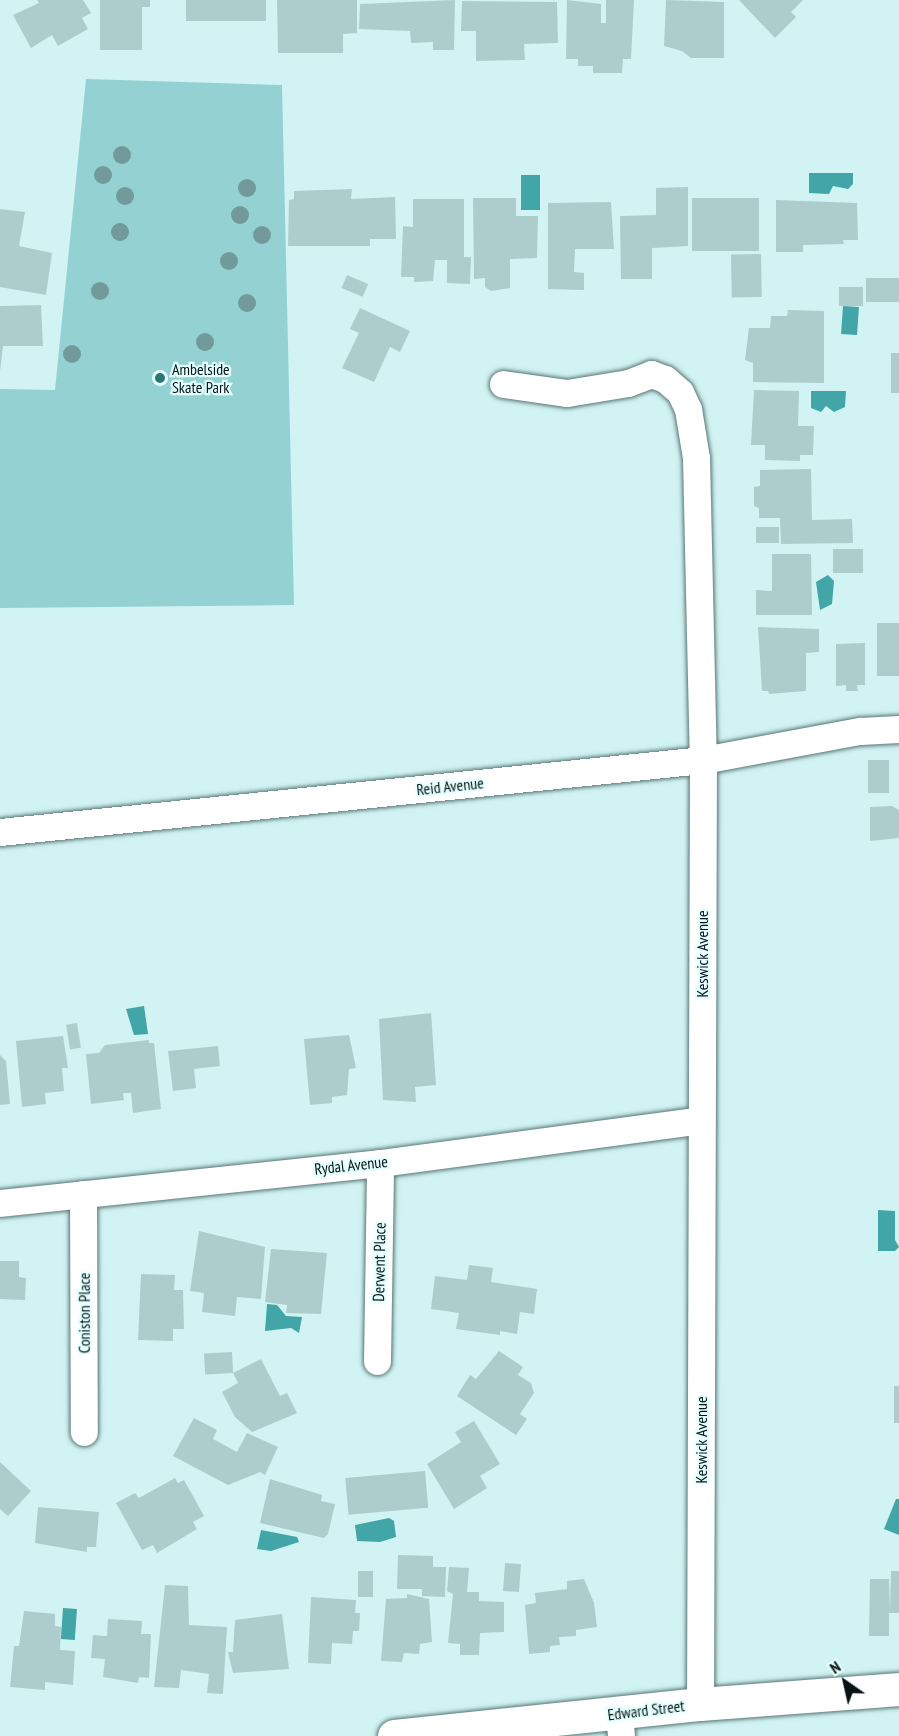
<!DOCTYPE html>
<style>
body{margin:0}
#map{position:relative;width:899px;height:1736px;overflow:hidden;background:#d2f3f3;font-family:"PT Sans Narrow",sans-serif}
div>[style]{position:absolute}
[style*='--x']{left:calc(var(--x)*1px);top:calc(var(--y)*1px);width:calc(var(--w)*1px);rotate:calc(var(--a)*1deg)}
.green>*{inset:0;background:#94d1d2}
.water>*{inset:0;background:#42a5a7;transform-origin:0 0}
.building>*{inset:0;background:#adcdcd;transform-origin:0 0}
.roads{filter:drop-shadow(0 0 2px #587676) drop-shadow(0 0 2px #587676)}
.minor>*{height:27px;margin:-13.5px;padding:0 13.5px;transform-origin:13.5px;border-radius:13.5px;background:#fff}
.tertiary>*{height:33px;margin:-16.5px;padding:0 16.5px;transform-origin:16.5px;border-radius:16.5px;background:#fff}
.trees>*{width:18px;height:18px;margin:-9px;border-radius:50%;background:#739a9a}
.dots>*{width:16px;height:16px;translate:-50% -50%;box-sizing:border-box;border:3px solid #e4ffff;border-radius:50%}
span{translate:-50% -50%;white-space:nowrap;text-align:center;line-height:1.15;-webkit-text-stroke:4.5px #e4ffff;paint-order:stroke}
.poi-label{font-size:16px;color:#071313}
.left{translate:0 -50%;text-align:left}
.street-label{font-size:16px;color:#071313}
.north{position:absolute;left:815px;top:1652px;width:60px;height:60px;-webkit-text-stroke:4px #e4ffff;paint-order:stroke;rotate:326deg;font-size:16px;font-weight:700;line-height:24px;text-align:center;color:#071313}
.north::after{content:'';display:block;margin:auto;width:21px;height:27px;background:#071313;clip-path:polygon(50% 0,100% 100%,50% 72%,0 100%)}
</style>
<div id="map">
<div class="green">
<div style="clip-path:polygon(86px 79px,282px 85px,294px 605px,0 608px,0 389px,55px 390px)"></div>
</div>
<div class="water">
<div style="clip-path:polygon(809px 173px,853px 173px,853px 184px,848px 189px,833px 186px,829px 194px,809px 193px)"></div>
<div style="left:521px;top:175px;width:19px;height:35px"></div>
<div style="left:843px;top:306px;width:16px;height:28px;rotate:4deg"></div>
<div style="clip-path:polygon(811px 391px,846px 391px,845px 407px,834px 412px,826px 406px,821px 412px,811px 408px)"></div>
<div style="clip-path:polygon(828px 575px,834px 581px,832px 604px,820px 610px,816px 582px)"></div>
<div style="clip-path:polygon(144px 1006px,148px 1034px,134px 1035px,126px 1009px)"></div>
<div style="clip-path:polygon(878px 1210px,895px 1211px,895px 1240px,899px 1247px,895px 1251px,878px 1251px)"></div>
<div style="clip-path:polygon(267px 1304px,277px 1305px,286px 1316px,302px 1317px,299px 1333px,291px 1328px,265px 1331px)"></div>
<div style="clip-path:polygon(896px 1499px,899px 1499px,899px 1535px,884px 1529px)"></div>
<div style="clip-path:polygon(389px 1518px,394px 1521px,396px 1537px,380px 1542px,357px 1541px,355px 1525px)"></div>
<div style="clip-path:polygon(261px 1530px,297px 1537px,299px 1542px,271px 1551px,257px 1549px)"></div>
<div style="left:63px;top:1608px;width:14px;height:31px;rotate:4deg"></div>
</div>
<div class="building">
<div style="clip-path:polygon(37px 0,83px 0,91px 13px,82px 18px,88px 29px,58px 46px,52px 35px,31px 48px,13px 15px,39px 3px)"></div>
<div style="clip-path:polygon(100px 0,150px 0,150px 7px,142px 7px,142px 50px,100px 50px)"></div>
<div style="left:186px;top:0;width:80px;height:21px"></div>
<div style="clip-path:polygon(277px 0,357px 0,357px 33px,343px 34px,343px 53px,278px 53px)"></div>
<div style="clip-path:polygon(455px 0,454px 50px,433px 50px,433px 42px,411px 43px,410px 31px,359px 29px,360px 4px)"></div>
<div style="clip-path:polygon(567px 0,601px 4px,601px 23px,606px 23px,606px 0,634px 0,631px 59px,623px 59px,622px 73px,593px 73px,593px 66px,578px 66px,578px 59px,566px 59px)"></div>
<div style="clip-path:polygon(666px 0,724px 2px,724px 58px,691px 58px,682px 51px,664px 46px)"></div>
<div style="clip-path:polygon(739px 0,803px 0,791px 12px,796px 17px,775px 38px)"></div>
<div style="clip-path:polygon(462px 1px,557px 2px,558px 43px,524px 44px,525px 60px,476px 61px,476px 31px,461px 31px)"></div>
<div style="clip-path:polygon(688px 187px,688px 246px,652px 248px,652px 279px,621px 279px,620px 216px,656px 215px,656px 188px)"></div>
<div style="clip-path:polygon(352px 189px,351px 199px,395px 197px,396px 239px,370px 239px,370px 246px,288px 246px,289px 200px,294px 199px,294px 191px)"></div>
<div style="clip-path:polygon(473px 198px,516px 198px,516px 216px,538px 216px,537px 258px,510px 259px,510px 288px,491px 291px,485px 287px,485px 278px,474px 279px)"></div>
<div style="left:692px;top:198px;width:67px;height:53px"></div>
<div style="clip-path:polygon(413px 199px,464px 199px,464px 257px,471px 257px,470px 284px,447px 283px,447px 260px,435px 260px,433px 281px,414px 282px,414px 277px,401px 277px,403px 226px,413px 227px)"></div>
<div style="clip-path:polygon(776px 200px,857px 203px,858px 240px,843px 240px,844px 244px,803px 245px,803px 252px,776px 252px)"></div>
<div style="clip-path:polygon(611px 202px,614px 249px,575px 249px,574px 272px,584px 273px,584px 290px,548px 289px,548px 203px)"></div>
<div style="clip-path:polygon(0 209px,25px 212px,19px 246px,52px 253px,46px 295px,0 287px)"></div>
<div style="left:761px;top:254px;width:43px;height:30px;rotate:89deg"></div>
<div style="left:347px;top:275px;width:23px;height:14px;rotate:23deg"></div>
<div style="left:866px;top:278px;width:33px;height:24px"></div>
<div style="left:839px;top:287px;width:24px;height:19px"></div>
<div style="clip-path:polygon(41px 305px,43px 346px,3px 346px,0 371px,0 306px)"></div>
<div style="clip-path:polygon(360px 308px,410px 331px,400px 352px,390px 347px,374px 382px,342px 368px,359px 333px,350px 329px)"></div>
<div style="clip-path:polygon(788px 310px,824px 311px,824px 383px,753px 382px,753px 363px,745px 360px,749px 328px,770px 328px,771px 316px,787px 316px)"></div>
<div style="left:891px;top:353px;width:8px;height:40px"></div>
<div style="clip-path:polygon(754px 390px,799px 391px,798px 426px,814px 426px,813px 455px,800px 455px,800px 461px,765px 460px,765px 445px,751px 445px)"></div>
<div style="clip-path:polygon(811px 469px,812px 520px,852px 519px,853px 543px,781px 544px,780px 518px,759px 518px,759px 508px,754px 506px,754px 487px,760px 486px,760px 470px)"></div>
<div style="left:756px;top:527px;width:23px;height:16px"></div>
<div style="left:833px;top:549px;width:30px;height:24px"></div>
<div style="clip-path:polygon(772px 554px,811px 554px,812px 615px,756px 615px,756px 590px,772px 591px)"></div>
<div style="left:899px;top:623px;width:53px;height:22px;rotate:90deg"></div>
<div style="clip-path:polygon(758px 627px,819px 629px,819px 652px,806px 653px,806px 691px,769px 694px,768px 691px,762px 691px)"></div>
<div style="clip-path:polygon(865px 643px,865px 685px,857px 685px,858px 691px,846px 691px,846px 685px,836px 686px,836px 644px)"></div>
<div style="left:868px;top:760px;width:21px;height:33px"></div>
<div style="clip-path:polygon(892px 806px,899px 810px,899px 838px,870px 841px,870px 807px)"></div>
<div style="clip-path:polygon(431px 1013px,436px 1085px,415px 1087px,416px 1102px,383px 1100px,379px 1019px)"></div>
<div style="left:77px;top:1023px;width:25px;height:11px;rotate:81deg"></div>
<div style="clip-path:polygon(349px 1035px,356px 1068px,349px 1069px,347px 1095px,332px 1097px,332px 1103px,310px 1105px,304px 1039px)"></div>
<div style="clip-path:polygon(63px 1036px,68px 1068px,62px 1068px,64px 1091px,45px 1093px,46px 1104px,22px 1107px,16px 1041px)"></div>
<div style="clip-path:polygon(149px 1040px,149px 1043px,154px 1043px,161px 1109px,133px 1113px,131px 1093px,123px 1093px,124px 1100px,91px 1104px,86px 1054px,99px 1053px,105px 1045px)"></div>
<div style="clip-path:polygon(218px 1046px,220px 1066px,194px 1069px,196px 1088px,173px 1091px,168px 1051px)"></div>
<div style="clip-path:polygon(0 1055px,6px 1061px,10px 1104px,0 1105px)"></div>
<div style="clip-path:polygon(199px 1231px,265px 1247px,261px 1299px,237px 1297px,235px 1316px,202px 1312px,204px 1293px,190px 1291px)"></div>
<div style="clip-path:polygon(271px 1249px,327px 1253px,321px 1314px,286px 1313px,287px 1305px,265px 1302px)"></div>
<div style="clip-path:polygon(0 1261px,19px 1261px,19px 1277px,26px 1278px,25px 1300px,0 1299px)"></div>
<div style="clip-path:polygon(469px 1265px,493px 1268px,491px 1282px,537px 1289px,534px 1314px,520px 1312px,517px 1334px,500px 1331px,500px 1335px,456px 1329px,459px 1313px,431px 1309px,435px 1276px,467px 1280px)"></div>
<div style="clip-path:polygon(141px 1274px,175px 1275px,174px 1290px,183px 1290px,184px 1329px,173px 1329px,173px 1341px,138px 1340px)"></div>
<div style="clip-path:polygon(499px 1351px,523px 1367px,518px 1375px,531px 1383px,534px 1393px,520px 1414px,527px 1419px,516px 1435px,457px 1396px,470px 1375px,476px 1379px)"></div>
<div style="left:232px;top:1352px;width:21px;height:28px;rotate:87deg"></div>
<div style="clip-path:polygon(261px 1359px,280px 1396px,287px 1393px,297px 1413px,252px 1432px,235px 1417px,222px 1392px,238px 1383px,233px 1373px)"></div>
<div style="left:899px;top:1386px;width:37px;height:5px;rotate:90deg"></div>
<div style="clip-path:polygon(194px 1418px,217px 1430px,213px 1439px,237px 1452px,247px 1433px,278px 1447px,265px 1475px,260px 1472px,228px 1485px,173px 1456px)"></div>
<div style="clip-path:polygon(474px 1421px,500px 1464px,480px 1476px,487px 1488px,454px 1509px,427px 1464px,461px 1442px,455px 1432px)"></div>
<div style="clip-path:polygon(0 1462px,31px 1491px,8px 1516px,0 1509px)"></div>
<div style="left:425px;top:1471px;width:37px;height:80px;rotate:85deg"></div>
<div style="clip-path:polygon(175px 1478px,178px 1483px,184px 1480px,204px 1516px,193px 1522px,197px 1529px,157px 1553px,153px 1545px,142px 1550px,116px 1503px,135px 1493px,139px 1498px)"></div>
<div style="clip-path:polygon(270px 1479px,322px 1495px,321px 1501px,335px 1504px,328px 1534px,324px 1538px,260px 1523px)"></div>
<div style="clip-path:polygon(38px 1507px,99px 1512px,96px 1547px,87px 1547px,87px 1552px,35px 1543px)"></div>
<div style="clip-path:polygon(398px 1555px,433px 1556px,433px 1567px,446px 1567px,445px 1597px,422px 1596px,422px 1589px,397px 1589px)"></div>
<div style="left:505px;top:1563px;width:16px;height:28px;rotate:4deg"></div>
<div style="clip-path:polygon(449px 1567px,469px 1568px,467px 1592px,479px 1592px,479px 1601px,504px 1602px,504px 1632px,480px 1633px,479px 1655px,460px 1655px,460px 1644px,448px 1643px,453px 1594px,447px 1591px)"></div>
<div style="left:358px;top:1571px;width:15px;height:26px"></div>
<div style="clip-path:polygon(891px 1571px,899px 1571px,899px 1613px,889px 1613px,889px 1636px,869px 1636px,870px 1579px,889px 1579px,890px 1610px)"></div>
<div style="clip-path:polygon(584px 1579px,594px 1603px,597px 1627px,576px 1630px,576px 1636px,559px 1637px,560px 1645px,550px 1646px,550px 1652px,529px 1654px,525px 1605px,536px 1603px,535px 1593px,567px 1589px,567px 1581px)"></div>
<div style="clip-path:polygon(165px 1585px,188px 1586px,189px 1625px,227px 1627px,223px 1694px,207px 1693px,209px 1674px,181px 1670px,179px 1688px,154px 1687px)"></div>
<div style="clip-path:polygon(407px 1594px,429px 1599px,432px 1642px,420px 1644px,419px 1654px,404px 1653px,402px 1662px,381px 1661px,386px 1599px,407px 1598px)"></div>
<div style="clip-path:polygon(311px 1597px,356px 1600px,355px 1613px,360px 1613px,359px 1631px,353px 1631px,352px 1644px,332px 1643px,331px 1664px,308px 1663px)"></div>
<div style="clip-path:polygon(24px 1611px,55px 1614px,55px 1626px,61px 1627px,60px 1650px,75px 1651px,73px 1685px,45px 1682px,45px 1690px,10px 1687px,14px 1646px,19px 1646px)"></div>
<div style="clip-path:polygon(282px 1614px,289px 1669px,233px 1673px,228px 1652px,233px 1652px,235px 1620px)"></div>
<div style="clip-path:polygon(108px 1619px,142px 1621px,141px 1634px,151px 1634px,149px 1678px,139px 1677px,138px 1683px,103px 1677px,105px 1659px,91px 1658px,93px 1635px,107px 1636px)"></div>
</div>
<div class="roads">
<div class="minor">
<div style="--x:503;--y:384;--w:65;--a:8"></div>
<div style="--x:567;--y:393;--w:62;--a:-9.3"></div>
<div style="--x:628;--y:383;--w:25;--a:-21"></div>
<div style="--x:651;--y:374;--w:15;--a:20"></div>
<div style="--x:665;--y:379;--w:20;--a:41"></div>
<div style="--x:680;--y:392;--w:19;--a:65"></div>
<div style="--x:688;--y:409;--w:50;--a:80.7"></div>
<div style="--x:696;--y:458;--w:302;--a:88.7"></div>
<div style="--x:703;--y:760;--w:944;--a:90.18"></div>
<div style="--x:0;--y:832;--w:707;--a:-5.85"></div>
<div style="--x:703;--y:760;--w:160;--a:-10.5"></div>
<div style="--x:860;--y:731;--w:39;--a:-3"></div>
<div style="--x:83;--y:1194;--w:238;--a:89.8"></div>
<div style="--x:0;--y:1203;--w:382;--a:-6"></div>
<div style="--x:380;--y:1163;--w:324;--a:-7.6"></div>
<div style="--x:377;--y:1361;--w:198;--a:-89.1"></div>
<div style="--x:619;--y:1713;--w:23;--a:85"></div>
</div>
<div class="tertiary">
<div style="--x:394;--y:1736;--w:308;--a:-6"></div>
<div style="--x:700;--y:1704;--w:200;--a:-4.3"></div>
</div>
</div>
<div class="trees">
<div style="left:122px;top:155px"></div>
<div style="left:103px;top:175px"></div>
<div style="left:247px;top:188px"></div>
<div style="left:125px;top:196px"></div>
<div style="left:240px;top:215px"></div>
<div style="left:120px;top:232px"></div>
<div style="left:262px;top:235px"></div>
<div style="left:229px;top:261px"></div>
<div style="left:100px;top:291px"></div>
<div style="left:247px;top:303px"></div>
<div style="left:205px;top:342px"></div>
<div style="left:72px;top:354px"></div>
</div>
<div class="dots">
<div style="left:160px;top:378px;background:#2b7577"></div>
</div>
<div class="poi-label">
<span class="left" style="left:172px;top:378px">Ambelside<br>Skate Park</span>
</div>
<div class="street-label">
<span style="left:450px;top:786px;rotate:-6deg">Reid Avenue</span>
<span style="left:702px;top:954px;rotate:-90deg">Keswick Avenue</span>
<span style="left:351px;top:1165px;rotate:-6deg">Rydal Avenue</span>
<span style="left:379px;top:1262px;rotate:-89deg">Derwent Place</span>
<span style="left:84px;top:1313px;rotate:-90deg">Coniston Place</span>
<span style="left:701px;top:1440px;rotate:-90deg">Keswick Avenue</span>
<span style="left:646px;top:1710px;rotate:-7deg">Edward Street</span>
</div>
<div class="north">N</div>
</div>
